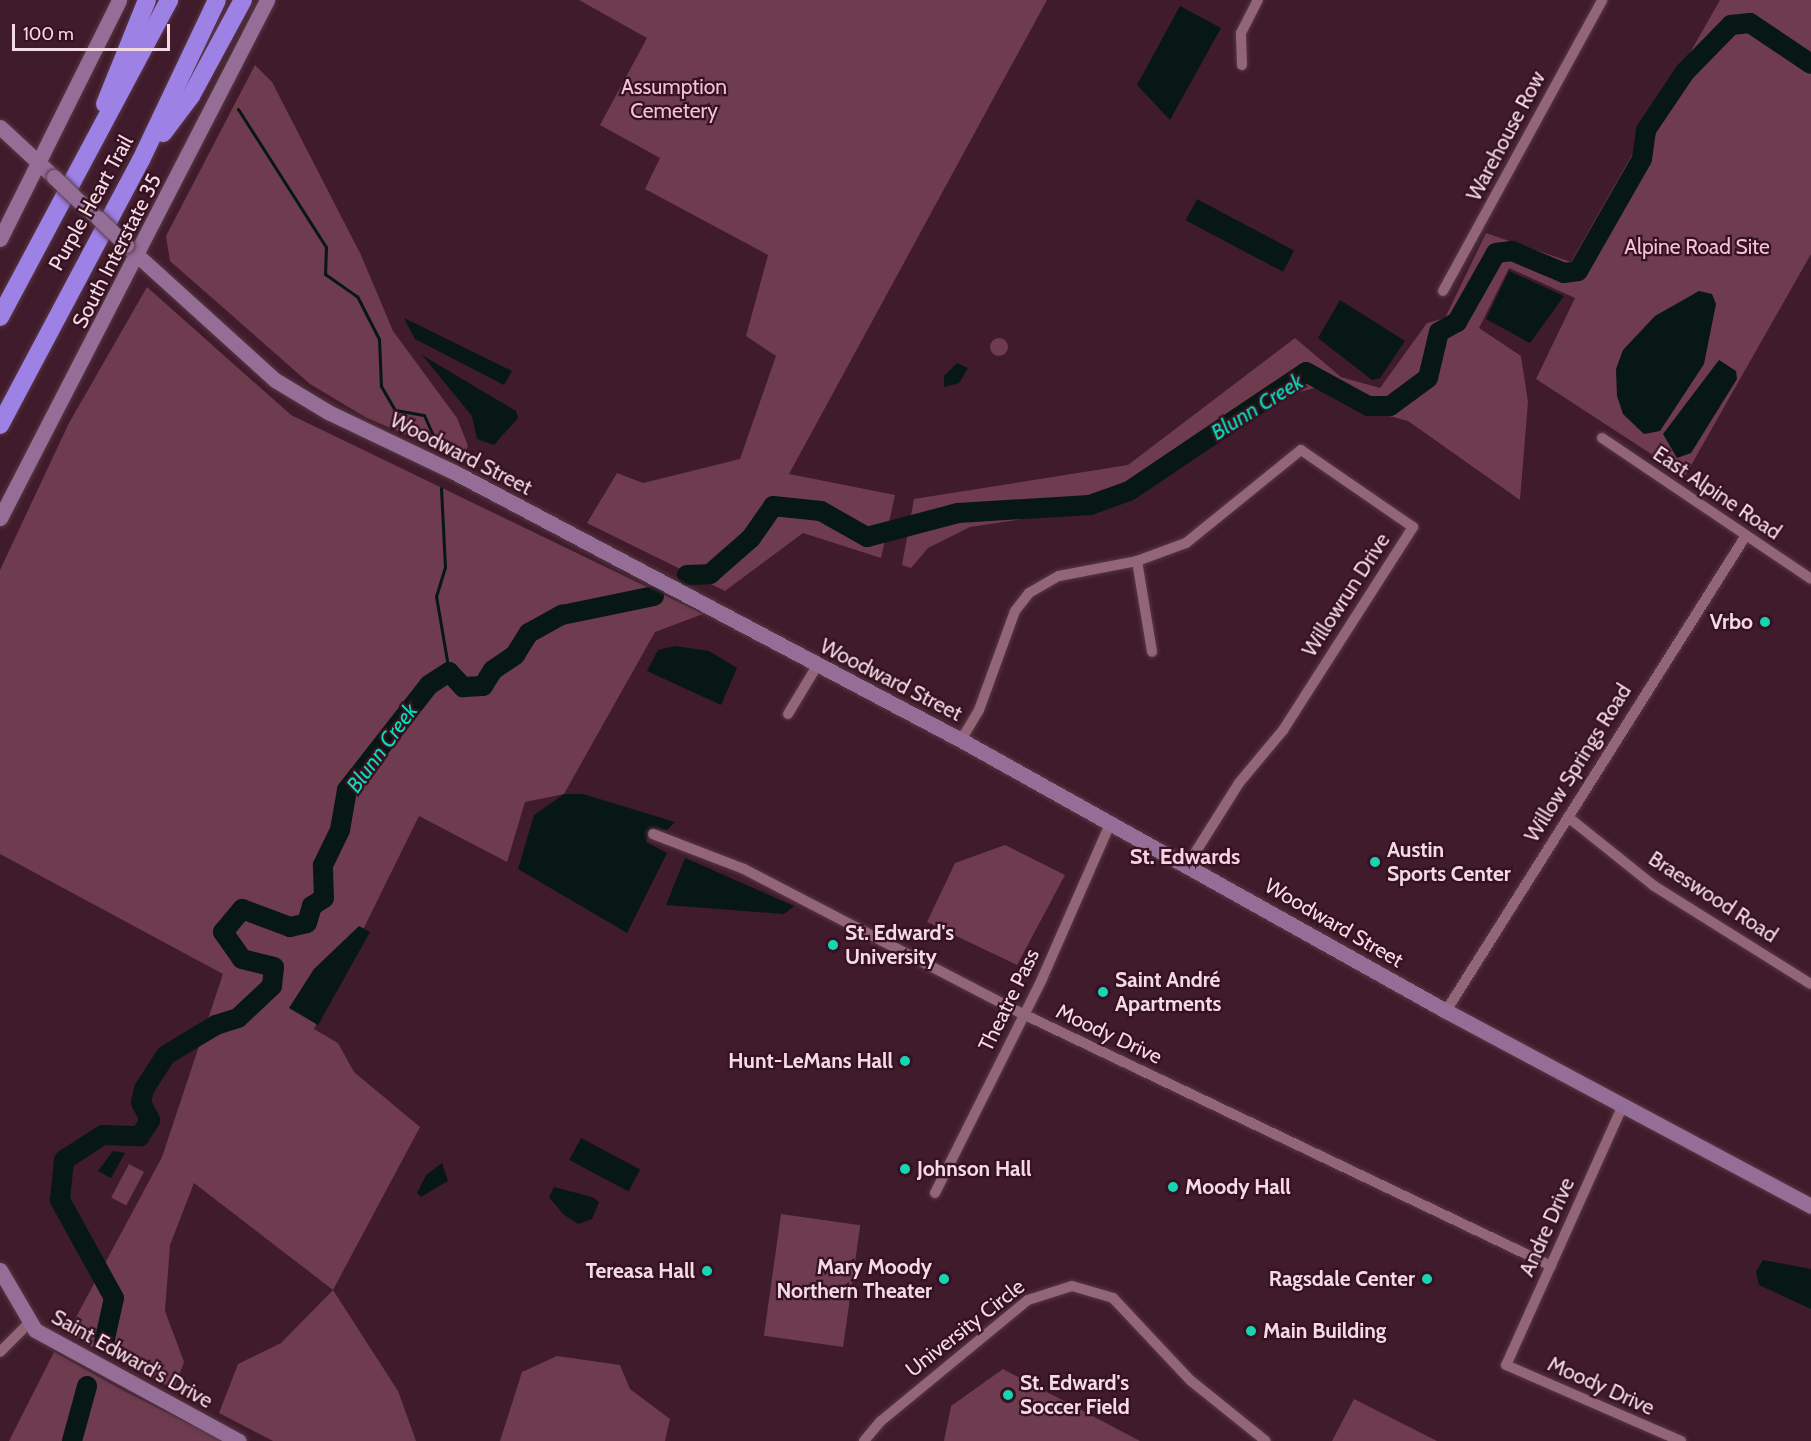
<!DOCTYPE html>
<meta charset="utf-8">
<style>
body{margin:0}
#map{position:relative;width:1811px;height:1441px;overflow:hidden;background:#401b2b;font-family:Cabin,sans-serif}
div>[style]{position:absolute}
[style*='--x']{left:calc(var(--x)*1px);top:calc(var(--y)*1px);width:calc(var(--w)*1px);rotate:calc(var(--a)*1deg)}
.green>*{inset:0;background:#6e3b4f;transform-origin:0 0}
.round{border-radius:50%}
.water>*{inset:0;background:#071713;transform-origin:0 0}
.stream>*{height:3px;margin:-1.5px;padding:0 1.5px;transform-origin:1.5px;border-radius:1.5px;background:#071713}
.river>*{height:20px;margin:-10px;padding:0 10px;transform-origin:10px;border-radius:10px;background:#071713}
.roads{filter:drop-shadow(0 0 2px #573845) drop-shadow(0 0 2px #573845)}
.street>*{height:10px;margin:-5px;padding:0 5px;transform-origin:5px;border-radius:5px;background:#926676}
.secondary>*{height:15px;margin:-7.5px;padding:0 7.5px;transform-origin:7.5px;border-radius:7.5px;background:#956e97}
.highway>*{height:18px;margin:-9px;padding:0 9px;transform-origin:9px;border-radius:9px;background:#9d81e5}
.bridges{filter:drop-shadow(0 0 2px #573845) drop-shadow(0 0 2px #573845)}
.secondary-bridge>*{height:15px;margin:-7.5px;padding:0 7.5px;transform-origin:7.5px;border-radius:7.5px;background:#956e97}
.dots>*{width:16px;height:16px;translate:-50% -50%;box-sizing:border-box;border:3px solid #351121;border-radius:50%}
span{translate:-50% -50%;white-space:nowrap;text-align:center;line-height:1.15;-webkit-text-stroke:4.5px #351121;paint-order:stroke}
.park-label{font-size:21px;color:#f3c2d3}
.street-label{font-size:21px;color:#f4dbe3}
.poi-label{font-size:21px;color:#f4dbe3;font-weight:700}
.right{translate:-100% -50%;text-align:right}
.left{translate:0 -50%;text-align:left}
.water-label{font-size:22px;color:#08ddb9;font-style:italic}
.neighbourhood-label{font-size:22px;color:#fad2e0;font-weight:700}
.scale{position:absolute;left:12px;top:24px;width:158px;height:27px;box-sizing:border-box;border:3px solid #f4dbe3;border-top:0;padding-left:8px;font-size:18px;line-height:21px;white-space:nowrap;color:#f4dbe3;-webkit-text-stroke:4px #351121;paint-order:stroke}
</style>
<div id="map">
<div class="green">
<div style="clip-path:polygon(579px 0,1047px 0,789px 474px,895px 495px,881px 558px,803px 533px,725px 591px,587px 523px,617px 473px,643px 483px,740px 459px,776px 356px,746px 336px,768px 255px,645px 189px,660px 158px,600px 125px,647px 38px)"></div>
<div style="clip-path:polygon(1720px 0,1811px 0,1811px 254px,1685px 476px,1536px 379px,1575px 298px,1509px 268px,1479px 328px,1521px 356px,1528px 402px,1520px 500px,1408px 421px,1363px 409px,1322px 386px,1284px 396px,1121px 498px,1089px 509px,970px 527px,928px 548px,911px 568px,902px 565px,914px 499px,1128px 465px,1295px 338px,1341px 377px,1380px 388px,1427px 323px,1445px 318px,1486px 233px,1571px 262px)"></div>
<div style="clip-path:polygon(255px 65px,272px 82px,361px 255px,393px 331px,457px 418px,468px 446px,461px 459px,365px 417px,310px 384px,170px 261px,166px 236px)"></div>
<div style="clip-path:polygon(147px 287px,291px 415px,703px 614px,655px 632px,564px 794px,525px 802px,507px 862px,419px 816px,314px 1029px,338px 1043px,354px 1072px,420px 1127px,333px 1290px,398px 1391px,416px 1441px,273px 1441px,219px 1413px,238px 1364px,281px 1343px,333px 1290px,194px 1183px,170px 1245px,165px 1311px,184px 1362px,174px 1389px,67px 1334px,162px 1157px,223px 974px,0 854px,0 570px,69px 423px)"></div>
<div class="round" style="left:990px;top:338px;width:18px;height:18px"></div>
<div style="clip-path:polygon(1005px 845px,1065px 875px,1017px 965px,927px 922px,955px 863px)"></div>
<div style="left:129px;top:1164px;width:17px;height:38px;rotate:28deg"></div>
<div style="left:781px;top:1214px;width:80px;height:123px;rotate:8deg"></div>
<div style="clip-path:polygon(54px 1352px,124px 1391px,223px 1441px,9px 1441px)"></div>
<div style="clip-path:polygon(557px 1356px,620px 1365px,630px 1389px,670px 1419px,665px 1441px,500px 1441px,522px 1372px)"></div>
<div style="clip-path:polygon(1003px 1369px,1140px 1441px,944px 1441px,951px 1406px)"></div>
<div style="clip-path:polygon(1354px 1399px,1437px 1441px,1332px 1441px)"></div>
</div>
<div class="water">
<div style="clip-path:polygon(1180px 6px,1221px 28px,1170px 120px,1137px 85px)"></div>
<div style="left:1197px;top:199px;width:110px;height:24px;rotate:28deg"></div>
<div style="clip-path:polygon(1509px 271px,1564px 296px,1530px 343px,1486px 319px)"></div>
<div style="clip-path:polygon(1699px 291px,1712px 294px,1716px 304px,1704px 364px,1660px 431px,1644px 434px,1623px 414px,1617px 396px,1616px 369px,1623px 350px,1655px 316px)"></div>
<div style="clip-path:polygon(1340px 300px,1405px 341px,1380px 378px,1372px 380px,1318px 338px)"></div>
<div style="clip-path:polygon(404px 318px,512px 371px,504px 385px,415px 339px)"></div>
<div style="clip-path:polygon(422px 355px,516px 411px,518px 418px,494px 445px,477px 439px,472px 416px)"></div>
<div style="clip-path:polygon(1719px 360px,1736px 371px,1737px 379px,1691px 453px,1677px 458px,1663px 434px)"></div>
<div style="clip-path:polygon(957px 363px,968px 368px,959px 383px,944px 387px,944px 376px)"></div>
<div style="clip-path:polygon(675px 646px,709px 651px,737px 668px,721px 705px,647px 671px,658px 650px)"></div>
<div style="clip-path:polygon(564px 794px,583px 794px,675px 822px,667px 830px,650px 829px,646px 842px,667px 853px,627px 933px,518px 869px,534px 815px)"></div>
<div style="clip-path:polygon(685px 858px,794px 906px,784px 914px,666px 905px)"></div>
<div style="clip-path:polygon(359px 926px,370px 932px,318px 1025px,289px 1008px,314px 969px)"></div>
<div style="left:581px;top:1138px;width:67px;height:25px;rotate:28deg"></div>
<div style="clip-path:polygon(113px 1151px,125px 1153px,111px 1178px,98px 1171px)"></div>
<div style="clip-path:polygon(442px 1163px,448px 1181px,421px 1197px,417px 1193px,426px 1175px)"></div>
<div style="clip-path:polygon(554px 1187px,592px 1197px,599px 1202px,592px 1219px,578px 1224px,563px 1214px,549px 1197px)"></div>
<div style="clip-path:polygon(1763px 1260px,1811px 1269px,1811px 1309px,1759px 1285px,1756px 1272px)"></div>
</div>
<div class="stream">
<div style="--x:238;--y:109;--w:164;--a:57.5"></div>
<div style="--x:326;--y:247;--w:27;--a:92"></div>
<div style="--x:325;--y:274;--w:39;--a:35"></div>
<div style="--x:357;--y:296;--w:48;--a:62.9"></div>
<div style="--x:379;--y:339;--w:47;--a:87.6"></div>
<div style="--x:381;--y:386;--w:28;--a:60"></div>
<div style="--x:395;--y:410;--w:29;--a:10"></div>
<div style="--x:424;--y:415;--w:36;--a:66"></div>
<div style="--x:441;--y:488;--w:79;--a:87.1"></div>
<div style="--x:445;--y:567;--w:30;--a:107"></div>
<div style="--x:436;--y:596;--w:77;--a:80.3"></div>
</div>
<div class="river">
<div style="--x:687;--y:575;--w:23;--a:-2"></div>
<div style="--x:710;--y:574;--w:55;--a:-41.3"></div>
<div style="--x:751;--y:538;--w:39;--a:-55"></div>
<div style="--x:773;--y:506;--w:48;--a:5.9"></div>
<div style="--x:821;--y:511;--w:53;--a:29.5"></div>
<div style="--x:867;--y:537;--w:94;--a:-14.8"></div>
<div style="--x:958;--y:513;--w:132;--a:-3.5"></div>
<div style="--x:1090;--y:505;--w:41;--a:-19.7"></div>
<div style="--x:1129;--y:491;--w:213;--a:-33.9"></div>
<div style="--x:1306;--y:372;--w:71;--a:28.7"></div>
<div style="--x:1368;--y:406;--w:22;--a:0"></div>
<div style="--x:1390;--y:406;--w:47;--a:-36.4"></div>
<div style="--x:1428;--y:378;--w:47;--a:-76.6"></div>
<div style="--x:1439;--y:332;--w:21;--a:-29"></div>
<div style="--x:1457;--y:322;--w:79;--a:-60.5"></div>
<div style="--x:1496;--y:253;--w:16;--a:-7"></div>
<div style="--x:1512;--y:251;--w:56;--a:22.9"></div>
<div style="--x:1564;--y:273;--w:14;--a:-8"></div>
<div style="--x:1578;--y:271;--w:129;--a:-60.3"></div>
<div style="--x:1642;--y:159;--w:29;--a:-82"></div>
<div style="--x:1646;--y:130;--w:70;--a:-56.1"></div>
<div style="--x:1685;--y:72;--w:66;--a:-45.6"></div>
<div style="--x:1731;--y:25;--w:19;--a:-6"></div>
<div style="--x:1750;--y:23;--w:73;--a:33.9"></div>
<div style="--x:104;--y:1343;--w:46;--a:-77.5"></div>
<div style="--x:114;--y:1298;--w:112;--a:-118.9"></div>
<div style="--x:60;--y:1200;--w:40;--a:-84.3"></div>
<div style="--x:64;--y:1160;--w:46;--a:-32.7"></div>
<div style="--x:103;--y:1135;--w:37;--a:2"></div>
<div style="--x:140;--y:1136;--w:19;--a:-58"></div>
<div style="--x:150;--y:1120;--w:20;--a:-117"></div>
<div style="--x:141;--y:1102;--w:13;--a:-77"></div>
<div style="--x:144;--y:1089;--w:40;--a:-57.1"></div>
<div style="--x:166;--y:1055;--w:58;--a:-31"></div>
<div style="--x:216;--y:1025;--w:23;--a:-18"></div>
<div style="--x:238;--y:1018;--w:47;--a:-43.3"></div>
<div style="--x:272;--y:986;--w:19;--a:-84"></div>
<div style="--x:274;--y:967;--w:33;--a:-166"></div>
<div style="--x:242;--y:959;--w:33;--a:-125"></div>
<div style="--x:223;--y:932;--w:30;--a:-50"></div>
<div style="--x:242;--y:909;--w:51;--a:20.6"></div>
<div style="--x:290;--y:927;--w:17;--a:-13"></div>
<div style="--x:307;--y:923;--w:18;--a:-74"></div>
<div style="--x:312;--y:906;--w:14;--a:-34"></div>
<div style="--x:324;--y:898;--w:33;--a:-92"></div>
<div style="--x:323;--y:865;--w:39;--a:-64"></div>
<div style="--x:340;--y:830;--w:41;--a:-80.1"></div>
<div style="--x:347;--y:790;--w:133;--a:-52"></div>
<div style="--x:429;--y:685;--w:24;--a:-33"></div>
<div style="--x:449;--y:672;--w:21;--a:47"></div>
<div style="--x:463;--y:687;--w:20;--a:-3"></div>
<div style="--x:483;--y:686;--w:19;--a:-58"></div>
<div style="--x:493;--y:670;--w:27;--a:-34"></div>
<div style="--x:515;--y:655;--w:26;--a:-58"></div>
<div style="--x:529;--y:633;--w:38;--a:-29"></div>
<div style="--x:562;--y:615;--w:94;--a:-11.7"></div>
<div style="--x:72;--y:1441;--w:57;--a:-74.7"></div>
</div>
<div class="roads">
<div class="street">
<div style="--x:1242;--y:65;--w:32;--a:-92"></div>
<div style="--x:1241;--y:33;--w:37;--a:-63"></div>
<div style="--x:1443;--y:291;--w:332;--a:-61.3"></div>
<div style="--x:1602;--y:438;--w:252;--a:34"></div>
<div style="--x:1137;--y:561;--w:92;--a:80.6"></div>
<div style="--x:788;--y:714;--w:56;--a:-58.9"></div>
<div style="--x:961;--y:740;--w:35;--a:-59"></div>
<div style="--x:979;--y:710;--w:105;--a:-70"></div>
<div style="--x:1015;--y:611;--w:23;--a:-52"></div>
<div style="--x:1029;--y:593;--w:34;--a:-30"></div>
<div style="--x:1059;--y:576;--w:79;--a:-10.9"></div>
<div style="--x:1137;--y:561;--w:52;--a:-20.2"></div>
<div style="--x:1186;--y:543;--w:148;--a:-39"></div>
<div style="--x:1301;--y:450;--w:136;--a:34.5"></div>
<div style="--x:1413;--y:527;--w:240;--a:122.6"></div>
<div style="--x:1284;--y:729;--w:70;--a:129.8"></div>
<div style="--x:1239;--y:783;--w:96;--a:122.2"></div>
<div style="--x:1568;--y:817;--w:110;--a:38.7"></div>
<div style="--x:1654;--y:886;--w:185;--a:32"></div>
<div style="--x:653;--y:834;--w:97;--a:21"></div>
<div style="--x:744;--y:869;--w:314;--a:27.5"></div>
<div style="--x:1023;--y:1014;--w:585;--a:25.51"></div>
<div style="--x:1446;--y:1011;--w:560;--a:-57.76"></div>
<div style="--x:1623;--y:1105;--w:285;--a:114.2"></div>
<div style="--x:1506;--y:1365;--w:191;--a:23.5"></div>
<div style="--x:935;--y:1193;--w:239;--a:-63.4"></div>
<div style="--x:1042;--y:979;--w:171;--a:-66.3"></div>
<div style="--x:0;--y:1352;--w:40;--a:-45"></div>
<div style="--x:864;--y:1441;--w:26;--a:-50"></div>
<div style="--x:881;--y:1421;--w:190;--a:-39.5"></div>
<div style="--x:1028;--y:1300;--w:46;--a:-17.7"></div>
<div style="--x:1072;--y:1286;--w:43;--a:16.3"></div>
<div style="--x:1113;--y:1298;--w:112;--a:46.8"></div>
<div style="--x:1190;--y:1380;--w:97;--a:38.8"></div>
</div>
<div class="secondary">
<div style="--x:0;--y:127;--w:74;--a:42.8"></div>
<div style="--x:79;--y:201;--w:25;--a:42"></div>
<div style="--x:0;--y:239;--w:267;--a:-63.5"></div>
<div style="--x:126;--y:245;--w:201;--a:42.2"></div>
<div style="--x:275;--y:380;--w:62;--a:31.1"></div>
<div style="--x:328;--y:412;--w:140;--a:25.5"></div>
<div style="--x:454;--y:472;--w:573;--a:27.86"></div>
<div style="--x:961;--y:740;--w:556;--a:29.19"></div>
<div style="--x:1446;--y:1011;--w:414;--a:28.1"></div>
<div style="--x:0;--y:518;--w:583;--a:-62.73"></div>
<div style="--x:0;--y:1270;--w:69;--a:59.7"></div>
<div style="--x:35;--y:1330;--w:232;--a:28.6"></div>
</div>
<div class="highway">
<div style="--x:105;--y:104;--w:112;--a:-68"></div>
<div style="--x:163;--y:133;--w:46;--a:-52.9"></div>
<div style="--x:191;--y:96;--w:109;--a:-61.6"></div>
<div style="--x:0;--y:317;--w:359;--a:-61.9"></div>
<div style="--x:0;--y:425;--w:300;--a:-62"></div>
<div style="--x:141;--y:160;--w:177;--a:-64.6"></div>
</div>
</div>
<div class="bridges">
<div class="secondary-bridge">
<div style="--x:54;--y:177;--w:35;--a:44"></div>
<div style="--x:98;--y:218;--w:39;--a:44"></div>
</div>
</div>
<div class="dots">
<div style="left:1765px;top:622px;background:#17d5b2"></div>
<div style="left:1375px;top:862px;background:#17d5b2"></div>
<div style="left:833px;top:945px;background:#17d5b2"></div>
<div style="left:1103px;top:992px;background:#17d5b2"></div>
<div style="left:905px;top:1061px;background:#17d5b2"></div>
<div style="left:905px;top:1169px;background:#17d5b2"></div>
<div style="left:1173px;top:1187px;background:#17d5b2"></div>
<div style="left:707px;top:1271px;background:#17d5b2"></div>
<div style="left:944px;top:1279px;background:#17d5b2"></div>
<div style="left:1427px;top:1279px;background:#17d5b2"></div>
<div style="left:1251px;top:1331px;background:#17d5b2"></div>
<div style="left:1008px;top:1395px;background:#17d5b2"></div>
</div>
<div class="park-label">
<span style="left:674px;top:99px">Assumption<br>Cemetery</span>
<span style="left:1697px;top:247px">Alpine Road Site</span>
</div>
<div class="street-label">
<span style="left:1506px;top:136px;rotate:-62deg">Warehouse Row</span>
<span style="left:91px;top:203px;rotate:-61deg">Purple Heart Trail</span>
<span style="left:117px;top:251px;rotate:-63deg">South Interstate 35</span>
<span style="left:461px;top:454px;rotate:27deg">Woodward Street</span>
<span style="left:1717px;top:493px;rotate:34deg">East Alpine Road</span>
<span style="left:1346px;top:595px;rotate:-57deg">Willowrun Drive</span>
<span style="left:891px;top:680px;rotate:27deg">Woodward Street</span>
<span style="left:1578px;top:763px;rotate:-58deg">Willow Springs Road</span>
<span style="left:1713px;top:897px;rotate:33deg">Braeswood Road</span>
<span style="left:1334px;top:923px;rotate:30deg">Woodward Street</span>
<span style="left:1009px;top:1000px;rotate:-64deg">Theatre Pass</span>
<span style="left:1109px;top:1034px;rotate:25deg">Moody Drive</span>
<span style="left:1547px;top:1227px;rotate:-66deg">Andre Drive</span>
<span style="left:965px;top:1328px;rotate:-38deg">University Circle</span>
<span style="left:132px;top:1359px;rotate:29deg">Saint Edward's Drive</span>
<span style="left:1601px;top:1386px;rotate:24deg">Moody Drive</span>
</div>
<div class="poi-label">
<span class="right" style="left:1753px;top:622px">Vrbo</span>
<span class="left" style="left:1387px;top:862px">Austin<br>Sports Center</span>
<span class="left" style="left:845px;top:945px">St. Edward's<br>University</span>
<span class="left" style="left:1115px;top:992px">Saint André<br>Apartments</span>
<span class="right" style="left:893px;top:1061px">Hunt-LeMans Hall</span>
<span class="left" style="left:917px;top:1169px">Johnson Hall</span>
<span class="left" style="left:1185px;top:1187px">Moody Hall</span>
<span class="right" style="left:932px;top:1279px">Mary Moody<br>Northern Theater</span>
<span class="right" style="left:695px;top:1271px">Tereasa Hall</span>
<span class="right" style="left:1415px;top:1279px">Ragsdale Center</span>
<span class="left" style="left:1263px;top:1331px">Main Building</span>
<span class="left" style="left:1020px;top:1395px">St. Edward's<br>Soccer Field</span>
</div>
<div class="water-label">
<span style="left:1257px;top:407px;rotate:-32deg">Blunn Creek</span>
<span style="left:382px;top:748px;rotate:-54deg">Blunn Creek</span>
</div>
<div class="neighbourhood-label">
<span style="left:1185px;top:857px">St. Edwards</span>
</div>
<div class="scale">100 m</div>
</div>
